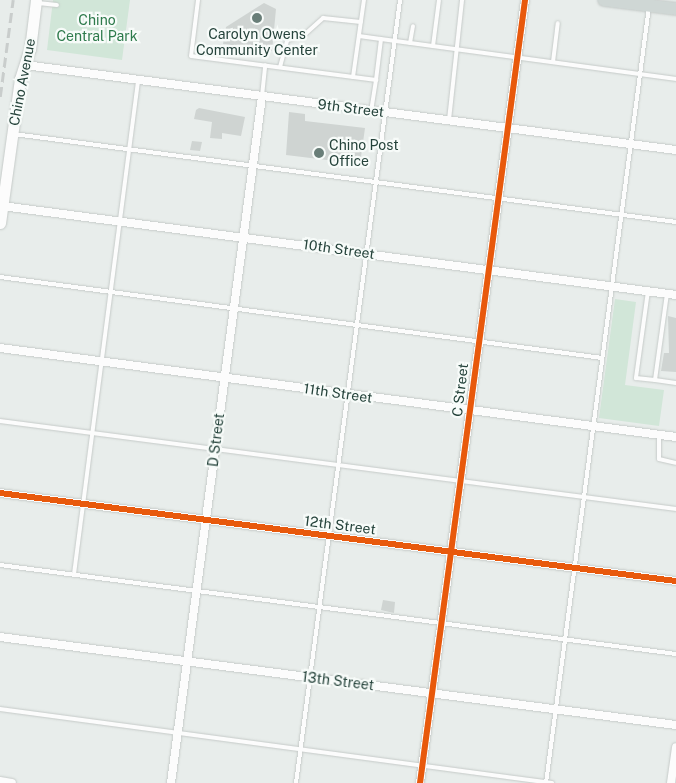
<!DOCTYPE html>
<style>
body{margin:0}
#map{position:relative;width:676px;height:783px;overflow:hidden;background:#e8edeb;font-family:"Public Sans",sans-serif}
div>[style]{position:absolute}
[style*='--x']{left:calc(var(--x)*1px);top:calc(var(--y)*1px);width:calc(var(--w)*1px);rotate:calc(var(--a)*1deg)}
.green>*{inset:0;background:#d1e6d8}
.building>*{inset:0;background:#cfd4d2}
.roads{filter:drop-shadow(0 0 1px #c5cac8) drop-shadow(0 0 1px #c5cac8)}
.service>*{height:4px;margin:-2px;padding:0 2px;transform-origin:2px;border-radius:2px;background:#fcfcfc}
.minor>*{height:8px;margin:-4px;padding:0 4px;transform-origin:4px;border-radius:4px;background:#fcfcfc}
.secondary>*{height:11px;margin:-5.5px;padding:0 5.5px;transform-origin:5.5px;border-radius:5.5px;background:#fcfcfc}
.primary>*{height:12px;margin:-6px;padding:0 6px;transform-origin:6px;border-radius:6px;background:#cfd7d5}
.rail>*{height:2.5px;margin-top:-1.25px;transform-origin:0;background:repeating-linear-gradient(90deg,#c9cdcc 0 10px,transparent 0 15px)}
.cycleway>*{height:6px;margin:-3px;padding:0 3px;transform-origin:3px;border-radius:3px;background:#e8590c}
.dots>*{width:14px;height:14px;translate:-50% -50%;box-sizing:border-box;border:2px solid #f7fbf9;border-radius:50%}
span{translate:-50% -50%;white-space:nowrap;text-align:center;line-height:1.15;-webkit-text-stroke:4.5px #f7fbf9;paint-order:stroke}
.park-label{font-size:14px;color:#2d7a4b}
.poi-label{font-size:14px;color:#24423a}
.left{translate:0 -50%;text-align:left}
.street-label{font-size:14px;color:#24423a}
</style>
<div id="map">
<div class="green">
<div style="clip-path:polygon(53px 0,130px 0,122px 60px,47px 50px)"></div>
<div style="clip-path:polygon(615px 299px,636px 302px,625px 385px,664px 390px,659px 426px,599px 418px)"></div>
</div>
<div class="building">
<div style="clip-path:polygon(264px 3px,276px 9px,272px 51px,223px 44px,226px 27px)"></div>
<div style="clip-path:polygon(199px 108px,245px 117px,241px 136px,222px 133px,222px 139px,210px 138px,212px 122px,194px 119px,196px 110px)"></div>
<div style="clip-path:polygon(289px 112px,305px 114px,305px 121px,365px 128px,360px 164px,286px 155px)"></div>
<div style="clip-path:polygon(192px 141px,202px 142px,200px 151px,190px 150px)"></div>
<div style="clip-path:polygon(668px 316px,676px 318px,676px 372px,661px 371px,664px 353px,669px 353px)"></div>
<div style="clip-path:polygon(383px 600px,395px 602px,394px 613px,381px 610px)"></div>
</div>
<div class="roads">
<div class="service">
<div style="--x:198;--y:0;--w:56;--a:97.1"></div>
<div style="--x:191;--y:56;--w:187;--a:7.4"></div>
<div style="--x:376;--y:80;--w:30;--a:99"></div>
<div style="--x:38;--y:3;--w:19;--a:6"></div>
<div style="--x:359;--y:36;--w:22;--a:8"></div>
<div style="--x:410;--y:43;--w:17;--a:-80"></div>
<div style="--x:433;--y:46;--w:46;--a:-82.6"></div>
<div style="--x:553;--y:62;--w:39;--a:-83"></div>
<div style="--x:280;--y:67;--w:28;--a:-75"></div>
<div style="--x:287;--y:40;--w:16;--a:-14"></div>
<div style="--x:303;--y:36;--w:27;--a:-42"></div>
<div style="--x:323;--y:18;--w:38;--a:6"></div>
<div style="--x:353;--y:77;--w:78;--a:-81.9"></div>
<div style="--x:376;--y:80;--w:41;--a:-83"></div>
<div style="--x:381;--y:39;--w:298;--a:7.7"></div>
<div style="--x:262;--y:96;--w:31;--a:-84"></div>
<div style="--x:449;--y:120;--w:121;--a:-83.8"></div>
<div style="--x:14;--y:134;--w:668;--a:7.57"></div>
<div style="--x:0;--y:277;--w:607;--a:7.66"></div>
<div style="--x:648;--y:291;--w:88;--a:97.9"></div>
<div style="--x:636;--y:378;--w:19;--a:6"></div>
<div style="--x:655;--y:380;--w:87;--a:-82.1"></div>
<div style="--x:655;--y:380;--w:21;--a:8"></div>
<div style="--x:0;--y:421;--w:682;--a:7.42"></div>
<div style="--x:659;--y:435;--w:24;--a:90"></div>
<div style="--x:659;--y:459;--w:17;--a:13"></div>
<div style="--x:0;--y:565;--w:682;--a:7.5"></div>
<div style="--x:74;--y:574;--w:498;--a:-82.6"></div>
<div style="--x:0;--y:709;--w:557;--a:7.64"></div>
<div style="--x:296;--y:783;--w:790;--a:-82.43"></div>
<div style="--x:546;--y:783;--w:783;--a:-82.44"></div>
</div>
<div class="minor">
<div style="--x:25;--y:65;--w:657;--a:7.44"></div>
<div style="--x:2;--y:206;--w:680;--a:7.52"></div>
<div style="--x:0;--y:348;--w:682;--a:7.5"></div>
<div style="--x:0;--y:493;--w:682;--a:7.42"></div>
<div style="--x:0;--y:637;--w:682;--a:7.42"></div>
<div style="--x:0;--y:781;--w:12;--a:9"></div>
<div style="--x:171;--y:783;--w:693;--a:-82.45"></div>
<div style="--x:420;--y:783;--w:790;--a:-82.36"></div>
<div style="--x:671;--y:783;--w:36;--a:-82"></div>
</div>
<div class="secondary">
<div style="--x:0;--y:223;--w:145;--a:-82.1"></div>
<div style="--x:20;--y:79;--w:32;--a:-72"></div>
<div style="--x:30;--y:49;--w:49;--a:-83"></div>
</div>
<div class="primary">
<div style="--x:604;--y:0;--w:73;--a:7.1"></div>
</div>
</div>
<div class="rail">
<div style="--x:0;--y:97;--w:98;--a:-82.4"></div>
</div>
<div class="cycleway">
<div style="--x:0;--y:493;--w:682;--a:7.42"></div>
<div style="--x:420;--y:783;--w:790;--a:-82.36"></div>
</div>
<div class="dots">
<div style="left:257px;top:18px;background:#697e78"></div>
<div style="left:319px;top:153px;background:#697e78"></div>
</div>
<div class="park-label">
<span style="left:97px;top:28px">Chino<br>Central Park</span>
</div>
<div class="poi-label">
<span style="left:257px;top:42px">Carolyn Owens<br>Community Center</span>
<span class="left" style="left:329px;top:153px">Chino Post<br>Office</span>
</div>
<div class="street-label">
<span style="left:22px;top:82px;rotate:-79deg">Chino Avenue</span>
<span style="left:351px;top:108px;rotate:7deg">9th Street</span>
<span style="left:339px;top:249px;rotate:8deg">10th Street</span>
<span style="left:460px;top:390px;rotate:-83deg">C Street</span>
<span style="left:338px;top:393px;rotate:8deg">11th Street</span>
<span style="left:216px;top:440px;rotate:-83deg">D Street</span>
<span style="left:340px;top:525px;rotate:7deg">12th Street</span>
<span style="left:338px;top:681px;rotate:7deg">13th Street</span>
</div>
</div>
